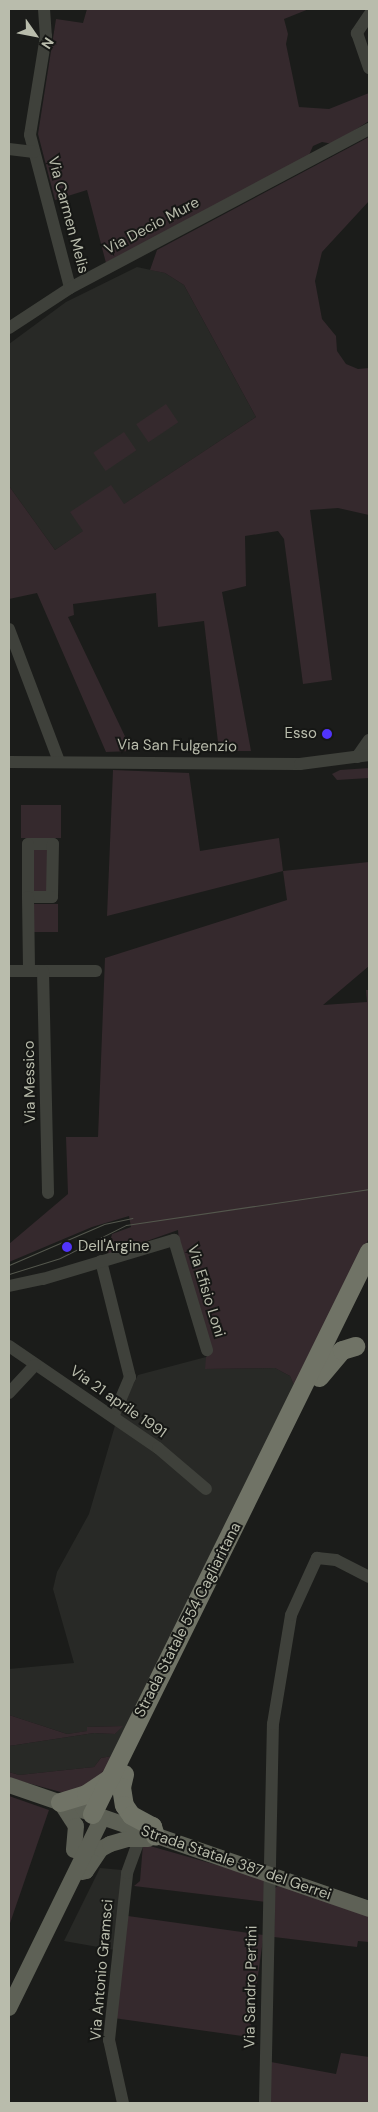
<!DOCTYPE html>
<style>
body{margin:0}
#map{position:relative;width:378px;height:2112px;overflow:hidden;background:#1b1c1a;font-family:"DM Sans",sans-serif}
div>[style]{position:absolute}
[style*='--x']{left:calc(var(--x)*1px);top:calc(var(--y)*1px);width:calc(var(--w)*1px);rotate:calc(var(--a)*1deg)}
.built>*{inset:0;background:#282926}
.green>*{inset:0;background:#35292d;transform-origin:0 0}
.minor>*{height:12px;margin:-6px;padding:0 6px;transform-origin:6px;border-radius:6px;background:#3f413b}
.major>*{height:16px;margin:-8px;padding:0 8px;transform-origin:8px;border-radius:8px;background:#5e6156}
.highway>*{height:19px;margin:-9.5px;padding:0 9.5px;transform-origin:9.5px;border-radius:9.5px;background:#707366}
.tram>*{height:1px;margin:-0.5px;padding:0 0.5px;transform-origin:0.5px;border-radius:0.5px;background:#54574d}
.dots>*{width:14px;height:14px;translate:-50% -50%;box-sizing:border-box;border:2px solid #161715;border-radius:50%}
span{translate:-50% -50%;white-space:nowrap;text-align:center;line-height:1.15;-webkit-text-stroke:4px #161715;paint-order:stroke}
.street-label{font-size:15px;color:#b9bcac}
.poi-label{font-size:15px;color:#b9bcac}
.right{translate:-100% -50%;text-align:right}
.left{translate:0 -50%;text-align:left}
.frame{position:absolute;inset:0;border:10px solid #b9bcac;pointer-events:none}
.north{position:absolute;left:10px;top:10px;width:50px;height:50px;-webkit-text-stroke:4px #161715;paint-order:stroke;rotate:123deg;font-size:14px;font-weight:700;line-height:20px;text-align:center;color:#b9bcac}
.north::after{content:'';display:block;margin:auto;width:18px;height:22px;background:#b9bcac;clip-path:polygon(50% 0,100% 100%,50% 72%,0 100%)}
</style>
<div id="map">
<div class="built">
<div style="clip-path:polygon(137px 267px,165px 273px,184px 285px,256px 417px,55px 550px,9px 486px,9px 344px,66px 302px)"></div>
<div style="clip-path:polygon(206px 1357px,206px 1369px,275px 1368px,290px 1376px,296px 1390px,112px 1756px,101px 1758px,94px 1767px,19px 1775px,9px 1772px,9px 1746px,94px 1733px,115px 1734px,122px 1726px,87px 1727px,88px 1731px,67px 1734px,9px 1715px,9px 1669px,74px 1663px,53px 1589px,57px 1572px,89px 1514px,119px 1412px,138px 1375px)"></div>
<div style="clip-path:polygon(100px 1868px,122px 1870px,115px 1950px,64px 1941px)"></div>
</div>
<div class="green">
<div style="clip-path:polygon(87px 9px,309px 9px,284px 19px,288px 34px,286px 44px,299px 107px,329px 109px,369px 93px,369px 121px,333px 144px,322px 142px,313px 146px,309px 155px,106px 263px,87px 190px,55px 200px,38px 134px,56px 19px,83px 23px)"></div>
<div style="clip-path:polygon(369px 137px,369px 201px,322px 252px,315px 281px,322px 319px,336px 336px,337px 351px,346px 364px,358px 369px,369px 368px,369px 515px,338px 508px,310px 510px,332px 680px,303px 684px,284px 539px,278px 531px,245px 536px,246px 586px,222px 592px,251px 751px,219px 751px,204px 621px,158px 627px,156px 593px,73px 604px,74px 615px,68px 617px,132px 751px,106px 752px,37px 593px,9px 599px,9px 486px,55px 550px,83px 531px,70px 512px,111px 485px,124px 504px,256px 417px,184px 285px,165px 273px,150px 270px,157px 250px)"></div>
<div style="left:166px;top:404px;width:22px;height:36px;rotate:56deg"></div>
<div style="left:124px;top:432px;width:22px;height:37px;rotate:56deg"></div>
<div style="clip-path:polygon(369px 768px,369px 778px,337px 780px,332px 774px,340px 770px)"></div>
<div style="clip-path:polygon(113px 770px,189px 773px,200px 851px,279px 838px,283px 871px,369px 862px,369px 966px,323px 1005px,367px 1002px,366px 990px,369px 990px,369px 1238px,296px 1390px,290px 1376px,275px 1368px,205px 1369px,206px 1357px,212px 1352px,179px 1243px,178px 1230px,107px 1255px,112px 1234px,131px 1227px,129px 1216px,92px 1227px,9px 1262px,9px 1244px,68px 1194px,66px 1137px,98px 1137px,105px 958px,287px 900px,283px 871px,107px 916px)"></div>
<div style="left:21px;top:805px;width:40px;height:33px"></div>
<div style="left:33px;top:848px;width:14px;height:46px"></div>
<div style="left:33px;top:904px;width:25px;height:28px"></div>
<div style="clip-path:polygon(9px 1715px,67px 1734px,87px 1731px,87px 1727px,123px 1726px,115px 1734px,94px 1733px,9px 1746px)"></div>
<div style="clip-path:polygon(112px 1756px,108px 1773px,68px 1794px,9px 1778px,9px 1772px,19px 1775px,94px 1767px,101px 1758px)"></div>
<div style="clip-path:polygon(9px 1796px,49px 1810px,9px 1926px)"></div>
<div style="clip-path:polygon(143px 1844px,252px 1875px,267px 1882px,266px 1902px,134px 1886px,140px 1881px)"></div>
<div style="clip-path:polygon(279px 1885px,369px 1916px,369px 1942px,358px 1941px,357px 1947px,274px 1937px,275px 1888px)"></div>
<div style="left:128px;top:1916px;width:137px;height:103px;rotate:8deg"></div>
<div style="clip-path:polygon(341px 2053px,369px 2057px,369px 2103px,271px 2103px,271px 2062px,336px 2074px)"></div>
</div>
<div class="minor">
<div style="--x:44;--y:9;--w:27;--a:86"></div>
<div style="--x:46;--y:36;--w:100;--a:99.2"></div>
<div style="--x:30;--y:135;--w:158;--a:75.3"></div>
<div style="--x:369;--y:15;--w:22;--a:124"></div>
<div style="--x:357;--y:33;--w:37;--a:71"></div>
<div style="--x:9;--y:149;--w:25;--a:7"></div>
<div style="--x:9;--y:328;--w:73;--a:-33.3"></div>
<div style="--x:70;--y:288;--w:339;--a:-28"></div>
<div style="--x:9;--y:629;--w:141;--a:69.3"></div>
<div style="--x:357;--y:757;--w:21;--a:-55"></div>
<div style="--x:9;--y:762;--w:291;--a:0.4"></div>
<div style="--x:300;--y:764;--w:70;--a:-7.4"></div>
<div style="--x:28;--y:844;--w:25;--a:0"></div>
<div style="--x:53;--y:844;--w:53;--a:91.1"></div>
<div style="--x:52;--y:897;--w:24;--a:180"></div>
<div style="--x:28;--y:897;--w:53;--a:-90"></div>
<div style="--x:28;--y:897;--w:74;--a:89.2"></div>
<div style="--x:9;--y:971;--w:87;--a:0"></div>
<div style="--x:43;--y:971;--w:222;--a:88.7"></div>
<div style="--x:101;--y:1261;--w:120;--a:76"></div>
<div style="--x:130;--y:1377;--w:43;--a:113"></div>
<div style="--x:9;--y:1286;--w:35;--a:-12"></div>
<div style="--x:43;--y:1279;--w:137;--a:-16.6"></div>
<div style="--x:174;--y:1240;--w:115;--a:73.3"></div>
<div style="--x:9;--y:1346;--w:181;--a:34.4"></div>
<div style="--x:158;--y:1448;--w:63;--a:40.5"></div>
<div style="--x:9;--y:1393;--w:38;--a:-47"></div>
<div style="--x:123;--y:2103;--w:65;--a:-102.5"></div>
<div style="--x:109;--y:2040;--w:168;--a:-83.8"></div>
<div style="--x:127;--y:1873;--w:35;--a:-70"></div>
<div style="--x:265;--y:2103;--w:379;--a:-88.8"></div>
<div style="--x:273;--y:1724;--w:110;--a:-80.6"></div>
<div style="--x:291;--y:1615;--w:63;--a:-65.5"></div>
<div style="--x:317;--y:1558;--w:19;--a:6"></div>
<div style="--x:336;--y:1560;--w:37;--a:27"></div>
</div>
<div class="major">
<div style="--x:9;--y:1785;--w:381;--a:19"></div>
<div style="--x:61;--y:1803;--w:27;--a:57"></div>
<div style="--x:76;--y:1826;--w:24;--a:95"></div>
<div style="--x:82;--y:1872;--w:4;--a:-14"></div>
<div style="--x:86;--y:1871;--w:27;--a:-56"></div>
<div style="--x:101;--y:1849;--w:10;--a:-29"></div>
<div style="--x:110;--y:1844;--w:18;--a:-16"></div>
<div style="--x:127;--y:1839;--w:21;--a:0"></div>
<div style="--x:9;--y:2008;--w:212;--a:-63.9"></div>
</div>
<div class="highway">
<div style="--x:319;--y:1377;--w:35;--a:-50"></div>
<div style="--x:342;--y:1350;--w:14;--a:-17"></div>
<div style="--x:124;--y:1774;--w:13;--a:103"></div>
<div style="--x:121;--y:1787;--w:18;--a:81"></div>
<div style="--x:124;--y:1805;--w:12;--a:55"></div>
<div style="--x:131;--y:1815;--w:24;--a:28"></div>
<div style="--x:152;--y:1826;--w:10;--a:73"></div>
<div style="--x:60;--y:1802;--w:27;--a:-17"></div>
<div style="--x:86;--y:1794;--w:27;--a:-34"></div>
<div style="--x:92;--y:1814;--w:627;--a:-63.8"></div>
</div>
<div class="tram">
<div style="--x:9;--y:1265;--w:103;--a:-23.3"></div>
<div style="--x:104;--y:1224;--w:29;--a:-12"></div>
<div style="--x:9;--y:1274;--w:53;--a:-17.4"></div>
<div style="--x:60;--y:1258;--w:74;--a:-26.6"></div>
<div style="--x:126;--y:1225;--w:246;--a:-8.4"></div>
</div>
<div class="dots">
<div style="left:327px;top:734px;background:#5134fa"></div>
<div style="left:67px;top:1247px;background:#5134fa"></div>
</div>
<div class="street-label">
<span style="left:68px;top:215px;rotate:75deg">Via Carmen Melis</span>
<span style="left:152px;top:226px;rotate:-28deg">Via Decio Mure</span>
<span style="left:177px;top:746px;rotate:1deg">Via San Fulgenzio</span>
<span style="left:30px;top:1082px;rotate:-91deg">Via Messico</span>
<span style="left:206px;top:1291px;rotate:73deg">Via Efisio Loni</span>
<span style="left:118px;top:1402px;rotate:35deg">Via 21 aprile 1991</span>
<span style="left:188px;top:1620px;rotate:-63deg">Strada Statale 554 Cagliaritana</span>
<span style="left:236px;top:1863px;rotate:19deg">Strada Statale 387 del Gerrei</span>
<span style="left:102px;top:1970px;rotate:-85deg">Via Antonio Gramsci</span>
<span style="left:251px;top:1987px;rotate:-89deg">Via Sandro Pertini</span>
</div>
<div class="poi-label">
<span class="right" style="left:317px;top:734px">Esso</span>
<span class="left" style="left:78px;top:1247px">Dell'Argine</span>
</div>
<div class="frame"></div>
<div class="north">N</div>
</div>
